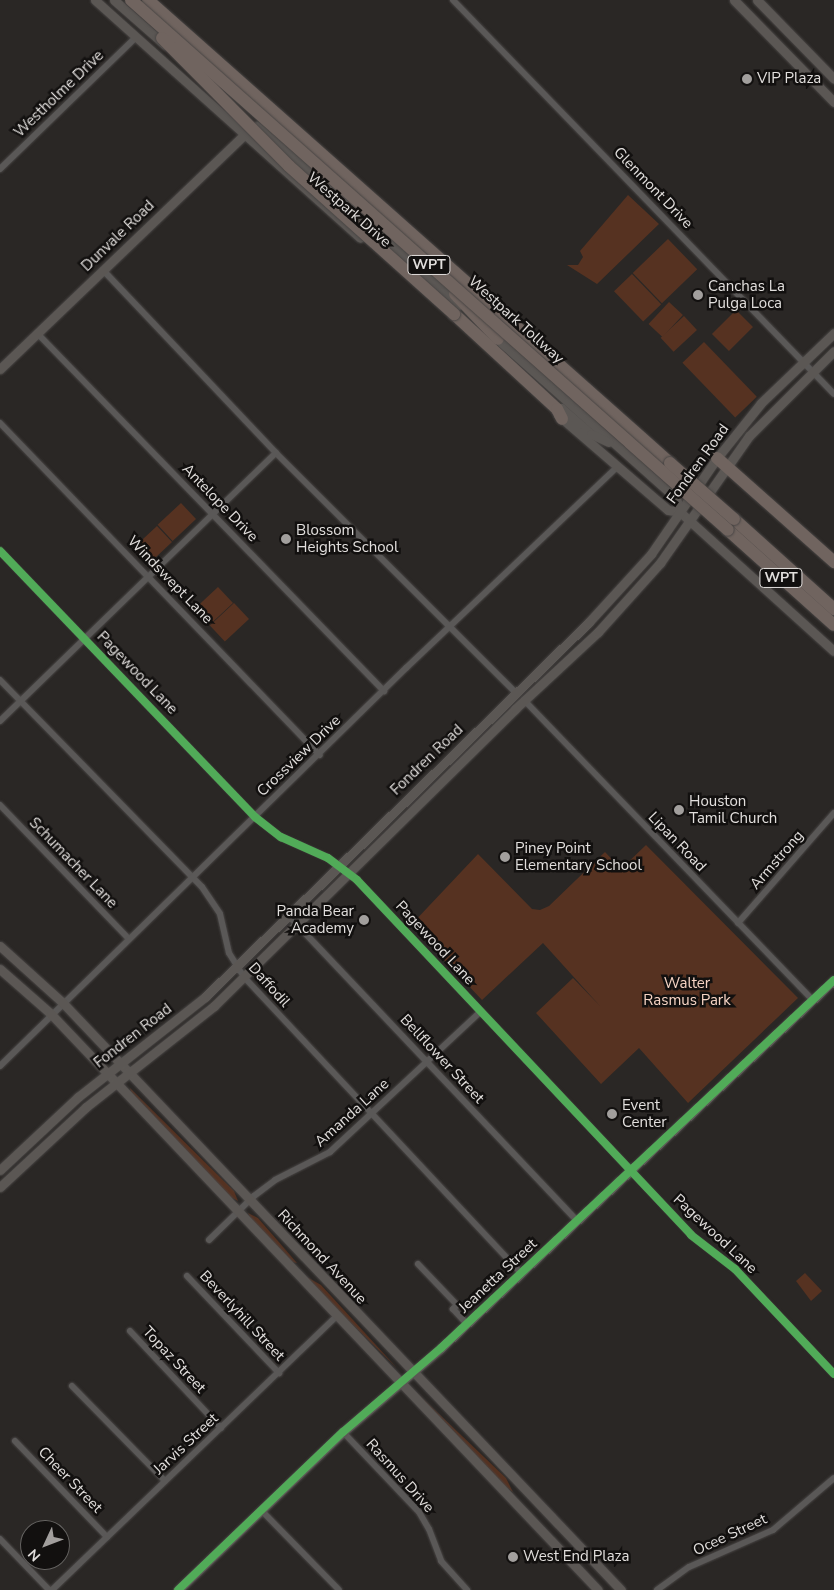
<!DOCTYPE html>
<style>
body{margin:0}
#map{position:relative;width:834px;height:1590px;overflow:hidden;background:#2a2725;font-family:"Nunito Sans",sans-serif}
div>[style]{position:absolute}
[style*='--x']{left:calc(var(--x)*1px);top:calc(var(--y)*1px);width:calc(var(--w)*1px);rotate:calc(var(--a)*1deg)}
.green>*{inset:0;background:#563221;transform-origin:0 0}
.roads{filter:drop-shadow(0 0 1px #484544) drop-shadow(0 0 1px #484544)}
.street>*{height:6px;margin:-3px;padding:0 3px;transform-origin:3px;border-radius:3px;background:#5a5857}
.secondary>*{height:9px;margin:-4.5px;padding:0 4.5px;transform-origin:4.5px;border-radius:4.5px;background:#5b5754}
.highway>*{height:12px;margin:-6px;padding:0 6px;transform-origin:6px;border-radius:6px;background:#70645f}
.bridges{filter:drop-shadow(0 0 1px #484544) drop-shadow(0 0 1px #484544)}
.highway-bridge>*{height:12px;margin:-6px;padding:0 6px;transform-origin:6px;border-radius:6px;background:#70645f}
.cycleway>*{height:8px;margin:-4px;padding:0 4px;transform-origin:4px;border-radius:4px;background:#51ab58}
.dots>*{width:14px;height:14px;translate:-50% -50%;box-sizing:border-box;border:2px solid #12100f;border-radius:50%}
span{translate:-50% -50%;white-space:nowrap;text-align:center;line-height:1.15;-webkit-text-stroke:5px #12100f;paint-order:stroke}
.shield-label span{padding:1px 4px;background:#12100f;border:1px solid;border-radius:4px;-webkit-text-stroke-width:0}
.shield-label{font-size:14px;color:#e2dfdd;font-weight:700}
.poi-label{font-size:15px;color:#e2dfdd}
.left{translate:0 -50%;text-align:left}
.right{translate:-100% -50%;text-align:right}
.street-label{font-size:15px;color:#e2dfdd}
.park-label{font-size:15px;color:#f6d4c4}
.north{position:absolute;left:20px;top:1520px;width:50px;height:50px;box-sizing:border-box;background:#12100f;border:1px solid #656361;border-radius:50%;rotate:227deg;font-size:14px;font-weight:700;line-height:20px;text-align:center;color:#e2dfdd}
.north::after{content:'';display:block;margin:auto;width:18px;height:22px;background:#a29f9d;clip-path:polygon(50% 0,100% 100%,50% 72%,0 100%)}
</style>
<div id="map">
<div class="green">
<div style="clip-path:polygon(628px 195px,659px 224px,597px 284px,567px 265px,578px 265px,583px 257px,580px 251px)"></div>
<div style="left:668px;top:239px;width:42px;height:49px;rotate:46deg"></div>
<div style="left:632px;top:274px;width:42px;height:25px;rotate:46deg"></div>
<div style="left:669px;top:302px;width:19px;height:30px;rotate:43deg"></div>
<div style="left:736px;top:310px;width:24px;height:34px;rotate:45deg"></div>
<div style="left:684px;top:316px;width:19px;height:32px;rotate:47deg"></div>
<div style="left:704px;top:342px;width:76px;height:30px;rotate:46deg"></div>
<div style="left:181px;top:503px;width:22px;height:32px;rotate:47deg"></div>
<div style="left:157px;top:526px;width:22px;height:32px;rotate:47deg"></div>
<div style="left:218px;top:587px;width:22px;height:33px;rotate:47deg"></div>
<div style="left:234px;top:603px;width:22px;height:33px;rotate:47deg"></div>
<div style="clip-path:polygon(646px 845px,798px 998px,688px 1103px,639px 1048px,601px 1084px,536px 1013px,573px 978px,600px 1006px,543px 943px,482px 1000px,411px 925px,478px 854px,532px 909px,540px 910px,549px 906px,605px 852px,621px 869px)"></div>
<div style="clip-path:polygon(130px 1088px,234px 1191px,238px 1201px,227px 1195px,131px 1093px)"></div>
<div style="clip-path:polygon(248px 1213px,258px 1218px,297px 1263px,292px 1262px,253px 1223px)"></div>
<div style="clip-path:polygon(805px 1273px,822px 1291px,811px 1301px,796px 1281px)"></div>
<div style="clip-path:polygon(307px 1277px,321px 1285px,397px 1368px,311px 1284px)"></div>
<div style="clip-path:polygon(415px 1391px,506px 1478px,513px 1492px,503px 1485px)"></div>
</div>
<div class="roads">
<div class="street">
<div style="--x:453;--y:0;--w:548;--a:45.96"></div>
<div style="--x:0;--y:169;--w:190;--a:-44.1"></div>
<div style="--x:103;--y:270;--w:252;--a:46.6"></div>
<div style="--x:276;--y:453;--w:339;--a:45"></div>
<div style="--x:37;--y:333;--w:499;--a:45.9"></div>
<div style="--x:0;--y:423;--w:461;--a:46.1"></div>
<div style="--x:0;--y:551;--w:368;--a:46.2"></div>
<div style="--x:255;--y:817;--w:33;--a:38"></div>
<div style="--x:281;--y:837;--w:51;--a:24.1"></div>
<div style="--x:328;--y:858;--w:36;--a:37"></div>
<div style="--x:357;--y:880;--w:487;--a:46.7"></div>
<div style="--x:691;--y:1235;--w:56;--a:37.7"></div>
<div style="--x:735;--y:1269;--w:144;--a:46.7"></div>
<div style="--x:0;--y:680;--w:289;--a:45.7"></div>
<div style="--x:202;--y:887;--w:32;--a:56"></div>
<div style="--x:220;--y:914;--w:40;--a:77"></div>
<div style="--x:229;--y:953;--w:28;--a:58"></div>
<div style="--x:244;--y:977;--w:405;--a:46.9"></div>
<div style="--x:524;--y:700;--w:417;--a:46.1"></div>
<div style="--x:0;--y:721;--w:385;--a:-44.2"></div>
<div style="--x:0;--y:805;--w:186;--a:46.1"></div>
<div style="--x:288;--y:915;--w:421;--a:46.6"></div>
<div style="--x:738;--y:923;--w:146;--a:-48.9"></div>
<div style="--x:0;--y:1066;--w:569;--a:-44.43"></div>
<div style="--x:406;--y:668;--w:293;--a:-43.6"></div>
<div style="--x:209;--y:1240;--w:63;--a:-44.4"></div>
<div style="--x:254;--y:1196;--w:26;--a:-37"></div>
<div style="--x:275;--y:1180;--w:62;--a:-27"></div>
<div style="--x:330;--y:1152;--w:205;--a:-43"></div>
<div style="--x:418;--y:1264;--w:57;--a:46.4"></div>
<div style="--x:457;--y:1305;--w:6;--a:135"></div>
<div style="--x:453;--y:1309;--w:21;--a:47"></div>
<div style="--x:187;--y:1276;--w:134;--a:46.5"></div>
<div style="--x:130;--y:1331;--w:133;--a:46.8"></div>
<div style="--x:72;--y:1386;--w:133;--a:45.6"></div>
<div style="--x:343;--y:1432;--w:110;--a:46.5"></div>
<div style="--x:419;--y:1512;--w:20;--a:60"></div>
<div style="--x:429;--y:1529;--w:34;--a:69"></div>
<div style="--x:441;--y:1561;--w:39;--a:48"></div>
<div style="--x:15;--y:1441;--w:133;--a:46.2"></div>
<div style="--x:262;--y:1511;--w:110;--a:45.7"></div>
<div style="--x:0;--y:1539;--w:71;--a:46.1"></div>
<div style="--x:52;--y:1590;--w:395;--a:-43.9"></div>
<div style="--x:657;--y:1590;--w:39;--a:-36"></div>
<div style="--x:689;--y:1567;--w:92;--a:-23.8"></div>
<div style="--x:773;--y:1530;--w:80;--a:-40.4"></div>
</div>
<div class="secondary">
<div style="--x:95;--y:0;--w:356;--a:41.9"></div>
<div style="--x:114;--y:0;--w:68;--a:41.4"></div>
<div style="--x:734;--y:0;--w:143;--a:45.6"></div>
<div style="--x:757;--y:0;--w:110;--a:45.7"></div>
<div style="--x:257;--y:126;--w:270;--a:41.5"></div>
<div style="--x:495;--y:337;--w:242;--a:41.7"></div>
<div style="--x:676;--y:498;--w:15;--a:74"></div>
<div style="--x:0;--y:369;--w:345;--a:-43.8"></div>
<div style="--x:556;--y:411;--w:6;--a:-31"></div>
<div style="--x:561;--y:408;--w:40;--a:41"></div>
<div style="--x:591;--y:434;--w:19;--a:25"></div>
<div style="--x:558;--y:415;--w:145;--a:40.8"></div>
<div style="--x:668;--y:510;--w:12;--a:9"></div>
<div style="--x:680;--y:512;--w:207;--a:42.1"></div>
<div style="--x:0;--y:946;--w:85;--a:42.1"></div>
<div style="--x:63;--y:1003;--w:810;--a:46.45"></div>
<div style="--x:0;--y:969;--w:68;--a:41.4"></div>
<div style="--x:51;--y:1014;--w:794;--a:46.48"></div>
<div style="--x:0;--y:1170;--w:107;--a:-43.1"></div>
<div style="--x:78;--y:1097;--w:162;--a:-38.2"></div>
<div style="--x:205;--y:997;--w:537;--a:-44.32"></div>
<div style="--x:589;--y:622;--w:92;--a:-47.6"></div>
<div style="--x:651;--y:554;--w:116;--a:-55.5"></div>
<div style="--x:717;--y:458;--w:70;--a:-51.3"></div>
<div style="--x:761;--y:403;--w:101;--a:-43.8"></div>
<div style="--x:0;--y:1187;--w:117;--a:-42.9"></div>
<div style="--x:86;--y:1107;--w:163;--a:-38.3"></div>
<div style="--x:214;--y:1006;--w:423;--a:-44.6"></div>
<div style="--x:515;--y:709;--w:113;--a:-42.9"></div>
<div style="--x:598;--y:632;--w:93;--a:-48.1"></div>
<div style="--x:660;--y:563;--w:155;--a:-55"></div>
<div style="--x:749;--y:436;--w:120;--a:-45"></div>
<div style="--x:178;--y:1590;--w:228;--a:-43.8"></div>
<div style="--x:343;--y:1432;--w:129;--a:-40.6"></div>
<div style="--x:441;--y:1348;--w:538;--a:-43.12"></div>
</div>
<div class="highway">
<div style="--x:148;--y:0;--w:698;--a:41.57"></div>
<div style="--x:455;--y:294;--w:62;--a:46.3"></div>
<div style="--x:454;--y:314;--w:140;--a:42.7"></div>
<div style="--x:557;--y:409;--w:11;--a:63"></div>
<div style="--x:717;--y:458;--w:157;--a:41.6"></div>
<div style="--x:734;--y:519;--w:135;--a:42"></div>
<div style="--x:728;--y:530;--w:142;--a:41.9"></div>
</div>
</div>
<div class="bridges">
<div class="highway-bridge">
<div style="--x:131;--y:0;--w:798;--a:41.6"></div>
<div style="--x:162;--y:38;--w:180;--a:45.2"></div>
<div style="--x:289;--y:166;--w:222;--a:41.9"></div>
<div style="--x:670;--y:463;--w:85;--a:41.2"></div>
</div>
</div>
<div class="cycleway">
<div style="--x:0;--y:551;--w:368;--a:46.2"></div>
<div style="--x:255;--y:817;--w:33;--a:38"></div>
<div style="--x:281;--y:837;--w:51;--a:24.1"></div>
<div style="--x:328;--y:858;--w:36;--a:37"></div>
<div style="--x:357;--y:880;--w:487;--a:46.7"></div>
<div style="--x:691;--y:1235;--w:56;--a:37.7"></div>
<div style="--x:735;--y:1269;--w:144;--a:46.7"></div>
<div style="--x:178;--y:1590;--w:228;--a:-43.8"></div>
<div style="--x:343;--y:1432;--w:129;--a:-40.6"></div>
<div style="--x:441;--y:1348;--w:538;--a:-43.12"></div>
</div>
<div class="dots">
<div style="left:747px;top:79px;background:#a29f9d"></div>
<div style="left:698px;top:295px;background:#a29f9d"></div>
<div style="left:286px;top:539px;background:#a29f9d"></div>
<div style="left:679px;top:810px;background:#a29f9d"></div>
<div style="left:505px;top:857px;background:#a29f9d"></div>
<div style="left:364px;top:920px;background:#a29f9d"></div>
<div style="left:612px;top:1114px;background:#a29f9d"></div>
<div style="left:513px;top:1557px;background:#a29f9d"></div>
</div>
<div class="shield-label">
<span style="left:429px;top:265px">WPT</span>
<span style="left:781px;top:578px">WPT</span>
</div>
<div class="poi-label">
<span class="left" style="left:757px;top:79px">VIP Plaza</span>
<span class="left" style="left:708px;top:295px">Canchas La<br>Pulga Loca</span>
<span class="left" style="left:296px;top:539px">Blossom<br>Heights School</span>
<span class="left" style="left:689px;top:810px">Houston<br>Tamil Church</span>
<span class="left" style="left:515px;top:857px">Piney Point<br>Elementary School</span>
<span class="right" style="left:354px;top:920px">Panda Bear<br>Academy</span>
<span class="left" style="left:622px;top:1114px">Event<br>Center</span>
<span class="left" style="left:523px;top:1557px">West End Plaza</span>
</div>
<div class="street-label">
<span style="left:59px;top:94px;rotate:-44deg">Westholme Drive</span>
<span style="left:653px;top:188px;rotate:46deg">Glenmont Drive</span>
<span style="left:349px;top:210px;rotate:41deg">Westpark Drive</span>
<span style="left:118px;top:236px;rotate:-44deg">Dunvale Road</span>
<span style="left:516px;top:320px;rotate:42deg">Westpark Tollway</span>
<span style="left:698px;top:464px;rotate:-54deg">Fondren Road</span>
<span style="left:220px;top:503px;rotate:46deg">Antelope Drive</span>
<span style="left:170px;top:580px;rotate:46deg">Windswept Lane</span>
<span style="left:137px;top:673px;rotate:46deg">Pagewood Lane</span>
<span style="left:299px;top:756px;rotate:-44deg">Crossview Drive</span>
<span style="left:427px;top:760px;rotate:-44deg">Fondren Road</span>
<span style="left:677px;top:842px;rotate:46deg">Lipan Road</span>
<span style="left:777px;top:860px;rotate:-49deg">Armstrong</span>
<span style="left:73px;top:863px;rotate:46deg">Schumacher Lane</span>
<span style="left:435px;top:943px;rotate:47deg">Pagewood Lane</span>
<span style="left:269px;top:985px;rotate:48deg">Daffodil</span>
<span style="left:133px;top:1036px;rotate:-38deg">Fondren Road</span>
<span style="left:442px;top:1059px;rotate:47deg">Bellflower Street</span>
<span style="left:352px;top:1113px;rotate:-42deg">Amanda Lane</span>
<span style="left:715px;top:1234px;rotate:43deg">Pagewood Lane</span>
<span style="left:322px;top:1257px;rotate:47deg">Richmond Avenue</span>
<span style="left:498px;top:1276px;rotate:-43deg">Jeanetta Street</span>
<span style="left:242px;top:1316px;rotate:47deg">Beverlyhill Street</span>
<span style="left:174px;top:1360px;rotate:47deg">Topaz Street</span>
<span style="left:186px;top:1444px;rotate:-43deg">Jarvis Street</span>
<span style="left:400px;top:1476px;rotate:48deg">Rasmus Drive</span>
<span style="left:70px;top:1480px;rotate:46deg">Cheer Street</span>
<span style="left:730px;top:1535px;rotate:-25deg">Ocee Street</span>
</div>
<div class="park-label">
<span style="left:687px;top:992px">Walter<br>Rasmus Park</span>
</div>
<div class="north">N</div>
</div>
